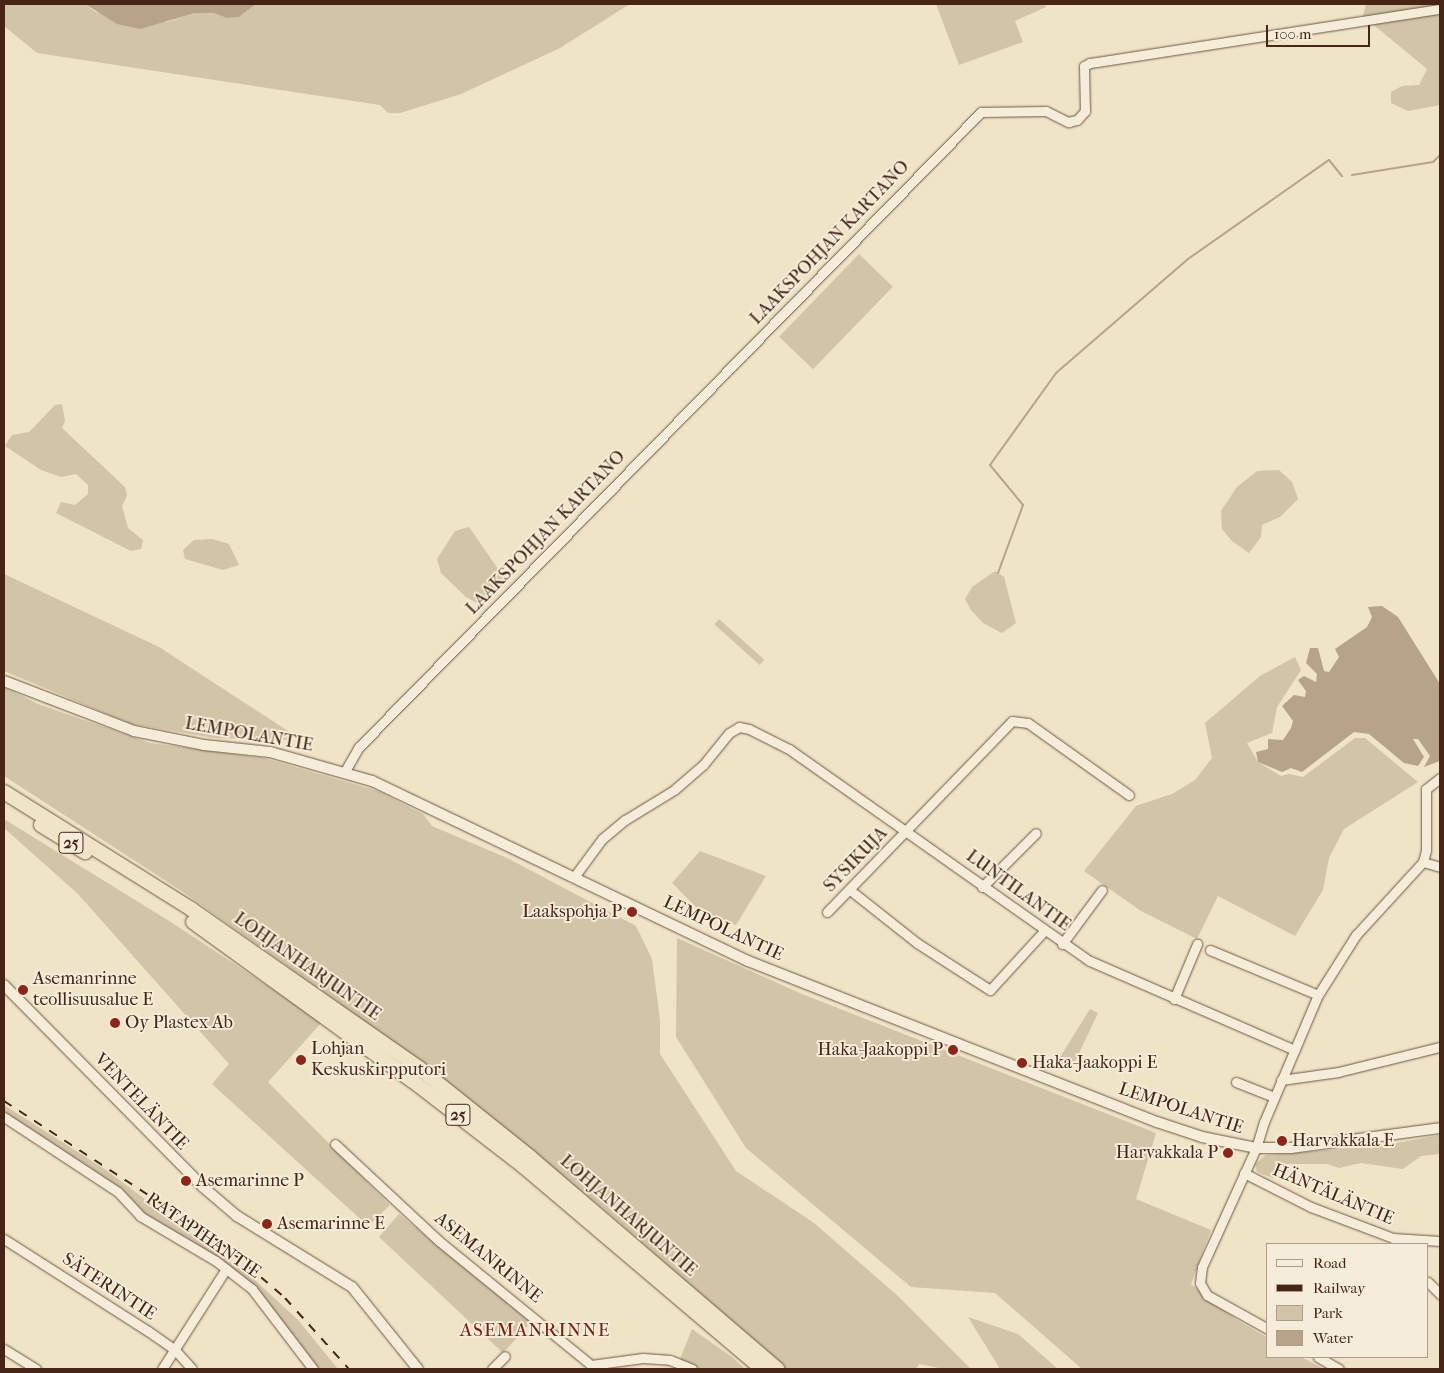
<!DOCTYPE html>
<meta charset="utf-8">
<style>
body{margin:0}
#map{position:relative;width:1444px;height:1373px;overflow:hidden;background:#efe4c5;font-family:"IM FELL French Canon",serif}
div>[style]{position:absolute}
[style*='--x']{left:calc(var(--x)*1px);top:calc(var(--y)*1px);width:calc(var(--w)*1px);rotate:calc(var(--a)*1deg)}
.green>*{inset:0;background:#d2c4a7;transform-origin:0 0}
.water>*{inset:0;background:#b6a38a}
.stream>*{height:2px;margin:-1px;padding:0 1px;transform-origin:1px;border-radius:1px;background:#b6a38a}
.roads{filter:drop-shadow(0 0 1px #705542) drop-shadow(0 0 1px #705542)}
.minor>*{height:9px;margin:-4.5px;padding:0 4.5px;transform-origin:4.5px;border-radius:4.5px;background:#f5edd9}
.tertiary>*{height:10px;margin:-5px;padding:0 5px;transform-origin:5px;border-radius:5px;background:#f5edd9}
.trunk>*{height:14px;margin:-7px;padding:0 7px;transform-origin:7px;border-radius:7px;background:#efe4c5}
.rail>*{height:2px;margin-top:-1px;transform-origin:0;background:repeating-linear-gradient(90deg,#462516 0 9px,transparent 0 18px)}
.dots>*{width:14px;height:14px;translate:-50% -50%;box-sizing:border-box;border:2px solid #f5edd9;border-radius:50%}
span{translate:-50% -50%;white-space:nowrap;text-align:center;line-height:1.15;-webkit-text-stroke:4px #f5edd9;paint-order:stroke}
.shield-label span{padding:1px 4px;background:#f5edd9;border:1px solid;border-radius:4px;-webkit-text-stroke-width:0}
.shield-label{font-size:16px;color:#462516;font-weight:700}
.street-label{font-size:18px;color:#462516}
.poi-label{font-size:18px;color:#462516}
.right{translate:-100% -50%;text-align:right}
.left{translate:0 -50%;text-align:left}
.neighbourhood-label{font-size:19px;color:#7a1f14;letter-spacing:1px}
.frame{position:absolute;inset:0;border:5px solid #462516;pointer-events:none}
.legend{position:absolute;left:1266px;top:1243px;width:162px;height:115px;box-sizing:border-box;background:#f5edd9;border:1px solid #af9d8b;margin:0;padding:6px 9px;list-style:none;font-size:15px;color:#462516}
.legend li{display:flex;align-items:center;gap:10px;height:25px}
.legend b{width:25px;border:1px solid #af9d8b}
.scale{position:absolute;left:1266px;top:25px;width:104px;height:22px;box-sizing:border-box;border:2px solid #462516;border-top:0;padding-left:6px;font-size:15px;line-height:18px;white-space:nowrap;color:#462516;-webkit-text-stroke:4px #f5edd9;paint-order:stroke}
</style>
<div id="map">
<div class="green">
<div style="clip-path:polygon(4px 4px,85px 4px,95px 12px,167px 22px,195px 13px,213px 13px,227px 18px,239px 17px,256px 4px,630px 4px,560px 48px,461px 94px,400px 113px,388px 113px,380px 105px,37px 53px,4px 26px)"></div>
<div style="clip-path:polygon(936px 4px,1045px 4px,1046px 7px,1015px 21px,1023px 42px,959px 65px)"></div>
<div style="clip-path:polygon(1366px 4px,1440px 4px,1440px 105px,1408px 111px,1391px 103px,1391px 92px,1402px 86px,1419px 85px,1427px 69px,1363px 16px)"></div>
<div style="left:859px;top:254px;width:47px;height:115px;rotate:44deg"></div>
<div style="clip-path:polygon(62px 404px,65px 421px,62px 428px,125px 487px,127px 496px,122px 506px,128px 528px,143px 540px,141px 549px,131px 551px,56px 513px,61px 502px,75px 505px,88px 494px,88px 485px,76px 474px,61px 477px,41px 470px,5px 446px,12px 435px,29px 432px,55px 405px)"></div>
<div style="clip-path:polygon(1279px 470px,1292px 482px,1298px 499px,1280px 517px,1262px 525px,1261px 537px,1249px 553px,1232px 541px,1222px 529px,1221px 511px,1237px 487px,1257px 471px)"></div>
<div style="clip-path:polygon(469px 527px,505px 579px,478px 608px,477px 603px,466px 597px,441px 573px,437px 559px,455px 531px)"></div>
<div style="clip-path:polygon(212px 539px,229px 544px,239px 565px,223px 570px,185px 559px,183px 550px,194px 540px)"></div>
<div style="clip-path:polygon(995px 571px,1004px 577px,1016px 623px,1002px 633px,983px 623px,971px 610px,965px 599px,972px 587px)"></div>
<div style="clip-path:polygon(4px 574px,159px 647px,288px 731px,288px 740px,214px 738px,131px 724px,4px 671px)"></div>
<div style="left:719px;top:619px;width:61px;height:7px;rotate:42deg"></div>
<div style="clip-path:polygon(1295px 657px,1301px 670px,1277px 707px,1272px 733px,1247px 743px,1258px 762px,1281px 776px,1289px 774px,1303px 777px,1355px 738px,1365px 738px,1418px 782px,1344px 829px,1329px 858px,1323px 890px,1295px 936px,1218px 896px,1197px 939px,1141px 911px,1084px 871px,1136px 806px,1172px 794px,1195px 780px,1212px 758px,1205px 723px,1260px 676px)"></div>
<div style="clip-path:polygon(4px 687px,38px 704px,150px 743px,264px 758px,378px 791px,423px 814px,432px 826px,507px 858px,636px 926px,652px 959px,660px 1020px,660px 1054px,736px 1171px,814px 1223px,898px 1296px,971px 1369px,944px 1369px,919px 1364px,916px 1369px,786px 1369px,608px 1213px,399px 1046px,183px 892px,4px 776px)"></div>
<div style="clip-path:polygon(4px 819px,174px 924px,322px 1022px,268px 1082px,390px 1205px,368px 1226px,212px 1084px,229px 1064px,78px 894px,4px 828px)"></div>
<div style="clip-path:polygon(700px 851px,766px 876px,736px 925px,699px 910px,672px 883px)"></div>
<div style="clip-path:polygon(677px 938px,802px 994px,1156px 1133px,1136px 1199px,1211px 1230px,1191px 1284px,1237px 1320px,1268px 1338px,1268px 1357px,1301px 1357px,1324px 1369px,1082px 1369px,995px 1293px,911px 1287px,746px 1148px,676px 1037px)"></div>
<div style="clip-path:polygon(1090px 1009px,1098px 1013px,1071px 1070px,1057px 1062px)"></div>
<div style="clip-path:polygon(4px 1105px,103px 1168px,256px 1281px,298px 1320px,338px 1369px,318px 1369px,258px 1291px,209px 1253px,147px 1216px,122px 1189px,4px 1112px)"></div>
<div style="clip-path:polygon(1440px 1135px,1440px 1154px,1421px 1156px,1403px 1169px,1361px 1163px,1339px 1168px,1327px 1164px,1281px 1164px,1273px 1178px,1257px 1172px,1255px 1164px,1266px 1155px,1380px 1146px)"></div>
<div style="clip-path:polygon(399px 1214px,531px 1322px,503px 1353px,379px 1237px)"></div>
<div style="clip-path:polygon(968px 1317px,1018px 1334px,1058px 1369px,1000px 1369px)"></div>
<div style="clip-path:polygon(692px 1329px,732px 1357px,745px 1369px,698px 1369px,680px 1359px)"></div>
</div>
<div class="water">
<div style="clip-path:polygon(85px 4px,256px 4px,239px 17px,227px 18px,213px 13px,195px 13px,140px 29px,117px 24px)"></div>
<div style="clip-path:polygon(1382px 606px,1398px 617px,1440px 684px,1440px 761px,1424px 767px,1430px 756px,1418px 739px,1413px 739px,1424px 757px,1418px 766px,1404px 763px,1369px 734px,1354px 732px,1302px 772px,1291px 768px,1282px 772px,1258px 762px,1256px 752px,1268px 749px,1268px 739px,1283px 740px,1291px 728px,1293px 721px,1282px 706px,1294px 695px,1305px 697px,1306px 691px,1298px 680px,1304px 676px,1316px 682px,1317px 674px,1306px 663px,1310px 648px,1318px 648px,1324px 671px,1329px 672px,1339px 657px,1335px 649px,1367px 627px,1372px 617px,1368px 607px)"></div>
</div>
<div class="stream">
<div style="--x:1352;--y:175;--w:82;--a:-9.1"></div>
<div style="--x:1433;--y:162;--w:10;--a:-45"></div>
<div style="--x:998;--y:573;--w:72;--a:-69.8"></div>
<div style="--x:1023;--y:505;--w:52;--a:-129.5"></div>
<div style="--x:990;--y:465;--w:113;--a:-54.3"></div>
<div style="--x:1056;--y:373;--w:174;--a:-40.8"></div>
<div style="--x:1188;--y:259;--w:172;--a:-35.1"></div>
<div style="--x:1329;--y:160;--w:21;--a:51"></div>
</div>
<div class="roads">
<div class="minor">
<div style="--x:345;--y:771;--w:28;--a:-60"></div>
<div style="--x:359;--y:747;--w:889;--a:-45.59"></div>
<div style="--x:981;--y:112;--w:65;--a:-0.9"></div>
<div style="--x:1046;--y:111;--w:25;--a:27"></div>
<div style="--x:1068;--y:122;--w:9;--a:-13"></div>
<div style="--x:1077;--y:120;--w:12;--a:-48"></div>
<div style="--x:1085;--y:111;--w:45;--a:-91.3"></div>
<div style="--x:1084;--y:66;--w:7;--a:-27"></div>
<div style="--x:1090;--y:63;--w:354;--a:-8.8"></div>
<div style="--x:1423;--y:862;--w:18;--a:16"></div>
<div style="--x:574;--y:877;--w:47;--a:-53.6"></div>
<div style="--x:602;--y:839;--w:30;--a:-40"></div>
<div style="--x:625;--y:820;--w:57;--a:-31.5"></div>
<div style="--x:674;--y:790;--w:38;--a:-41"></div>
<div style="--x:703;--y:765;--w:41;--a:-50.9"></div>
<div style="--x:729;--y:733;--w:12;--a:-31"></div>
<div style="--x:739;--y:727;--w:10;--a:11"></div>
<div style="--x:749;--y:729;--w:45;--a:26.6"></div>
<div style="--x:789;--y:749;--w:368;--a:35.2"></div>
<div style="--x:1090;--y:961;--w:223;--a:23.5"></div>
<div style="--x:982;--y:887;--w:76;--a:-45"></div>
<div style="--x:850;--y:890;--w:85;--a:38.3"></div>
<div style="--x:917;--y:943;--w:87;--a:32.8"></div>
<div style="--x:990;--y:990;--w:80;--a:-47.5"></div>
<div style="--x:827;--y:912;--w:266;--a:-45.9"></div>
<div style="--x:1012;--y:721;--w:16;--a:7"></div>
<div style="--x:1028;--y:723;--w:124;--a:35.5"></div>
<div style="--x:1062;--y:944;--w:67;--a:-53.5"></div>
<div style="--x:1210;--y:950;--w:117;--a:22.6"></div>
<div style="--x:1174;--y:999;--w:60;--a:-67.3"></div>
<div style="--x:1281;--y:1080;--w:58;--a:-8"></div>
<div style="--x:1338;--y:1072;--w:105;--a:-13.8"></div>
<div style="--x:1236;--y:1082;--w:41;--a:21.5"></div>
<div style="--x:4;--y:1117;--w:136;--a:33.3"></div>
<div style="--x:118;--y:1192;--w:33;--a:47"></div>
<div style="--x:140;--y:1216;--w:88;--a:30.6"></div>
<div style="--x:216;--y:1261;--w:46;--a:37.9"></div>
<div style="--x:252;--y:1289;--w:101;--a:52.7"></div>
<div style="--x:335;--y:1144;--w:142;--a:43"></div>
<div style="--x:439;--y:1241;--w:196;--a:39.2"></div>
<div style="--x:591;--y:1365;--w:52;--a:-7.7"></div>
<div style="--x:643;--y:1358;--w:27;--a:4"></div>
<div style="--x:670;--y:1360;--w:24;--a:22"></div>
<div style="--x:1244;--y:1173;--w:75;--a:26.9"></div>
<div style="--x:1311;--y:1207;--w:88;--a:20.7"></div>
<div style="--x:1393;--y:1238;--w:47;--a:3.7"></div>
<div style="--x:4;--y:1239;--w:171;--a:32.6"></div>
<div style="--x:148;--y:1331;--w:33;--a:35"></div>
<div style="--x:175;--y:1350;--w:25;--a:48"></div>
<div style="--x:1428;--y:1282;--w:17;--a:45"></div>
<div style="--x:1268;--y:1329;--w:70;--a:-150.9"></div>
<div style="--x:1207;--y:1295;--w:14;--a:-120"></div>
<div style="--x:1200;--y:1283;--w:16;--a:-83"></div>
<div style="--x:1202;--y:1267;--w:131;--a:-65.6"></div>
<div style="--x:1256;--y:1148;--w:27;--a:-73"></div>
<div style="--x:1264;--y:1122;--w:138;--a:-67"></div>
<div style="--x:1318;--y:995;--w:71;--a:-57.7"></div>
<div style="--x:1356;--y:935;--w:99;--a:-47.5"></div>
<div style="--x:1423;--y:862;--w:12;--a:-76"></div>
<div style="--x:1426;--y:850;--w:61;--a:-90"></div>
<div style="--x:1426;--y:789;--w:18;--a:-38"></div>
<div style="--x:4;--y:1349;--w:38;--a:32"></div>
<div style="--x:1318;--y:1357;--w:24;--a:30"></div>
<div style="--x:162;--y:1369;--w:119;--a:-57.4"></div>
<div style="--x:492;--y:1369;--w:18;--a:-45"></div>
</div>
<div class="tertiary">
<div style="--x:4;--y:681;--w:139;--a:21"></div>
<div style="--x:134;--y:731;--w:71;--a:11.3"></div>
<div style="--x:204;--y:745;--w:66;--a:6.1"></div>
<div style="--x:270;--y:752;--w:106;--a:15.9"></div>
<div style="--x:372;--y:781;--w:417;--a:25.6"></div>
<div style="--x:748;--y:961;--w:440;--a:21.5"></div>
<div style="--x:1157;--y:1122;--w:47;--a:18.4"></div>
<div style="--x:1202;--y:1137;--w:55;--a:11.5"></div>
<div style="--x:1256;--y:1148;--w:35;--a:0"></div>
<div style="--x:1291;--y:1148;--w:150;--a:-7.6"></div>
<div style="--x:4;--y:985;--w:284;--a:45.4"></div>
<div style="--x:203;--y:1187;--w:45;--a:40.5"></div>
<div style="--x:237;--y:1216;--w:135;--a:31.7"></div>
<div style="--x:352;--y:1287;--w:105;--a:51.2"></div>
</div>
<div class="trunk">
<div style="--x:4;--y:792;--w:221;--a:32"></div>
<div style="--x:191;--y:909;--w:278;--a:34.9"></div>
<div style="--x:419;--y:1068;--w:142;--a:38.7"></div>
<div style="--x:530;--y:1157;--w:326;--a:40.6"></div>
<div style="--x:41;--y:825;--w:52;--a:31.5"></div>
<div style="--x:193;--y:922;--w:271;--a:35.9"></div>
<div style="--x:413;--y:1081;--w:139;--a:37.7"></div>
<div style="--x:523;--y:1166;--w:314;--a:40.3"></div>
</div>
</div>
<div class="rail">
<div style="--x:4;--y:1101;--w:258;--a:33.1"></div>
<div style="--x:220;--y:1242;--w:86;--a:40.7"></div>
<div style="--x:285;--y:1298;--w:96;--a:48"></div>
</div>
<div class="dots">
<div style="left:632px;top:912px;background:#8f2418"></div>
<div style="left:23px;top:990px;background:#8f2418"></div>
<div style="left:115px;top:1023px;background:#8f2418"></div>
<div style="left:953px;top:1050px;background:#8f2418"></div>
<div style="left:301px;top:1060px;background:#8f2418"></div>
<div style="left:1022px;top:1063px;background:#8f2418"></div>
<div style="left:1282px;top:1141px;background:#8f2418"></div>
<div style="left:1228px;top:1153px;background:#8f2418"></div>
<div style="left:186px;top:1181px;background:#8f2418"></div>
<div style="left:267px;top:1224px;background:#8f2418"></div>
</div>
<div class="shield-label">
<span style="left:71px;top:843px">25</span>
<span style="left:458px;top:1115px">25</span>
</div>
<div class="street-label">
<span style="left:830px;top:243px;rotate:-46deg">LAAKSPOHJAN KARTANO</span>
<span style="left:546px;top:533px;rotate:-46deg">LAAKSPOHJAN KARTANO</span>
<span style="left:249px;top:735px;rotate:10deg">LEMPOLANTIE</span>
<span style="left:856px;top:860px;rotate:-46deg">SYSIKUJA</span>
<span style="left:1018px;top:891px;rotate:36deg">LUNTILANTIE</span>
<span style="left:723px;top:929px;rotate:25deg">LEMPOLANTIE</span>
<span style="left:307px;top:967px;rotate:35deg">LOHJANHARJUNTIE</span>
<span style="left:141px;top:1102px;rotate:46deg">VENTELÄNTIE</span>
<span style="left:1181px;top:1109px;rotate:18deg">LEMPOLANTIE</span>
<span style="left:1333px;top:1195px;rotate:23deg">HÄNTÄLÄNTIE</span>
<span style="left:628px;top:1216px;rotate:41deg">LOHJANHARJUNTIE</span>
<span style="left:203px;top:1236px;rotate:35deg">RATAPIHANTIE</span>
<span style="left:488px;top:1258px;rotate:39deg">ASEMANRINNE</span>
<span style="left:109px;top:1287px;rotate:33deg">SÄTERINTIE</span>
</div>
<div class="poi-label">
<span class="right" style="left:622px;top:912px">Laakspohja P</span>
<span class="left" style="left:33px;top:990px">Asemanrinne<br>teollisuusalue E</span>
<span class="left" style="left:125px;top:1023px">Oy Plastex Ab</span>
<span class="left" style="left:311px;top:1060px">Lohjan<br>Keskuskirpputori</span>
<span class="right" style="left:943px;top:1050px">Haka-Jaakoppi P</span>
<span class="left" style="left:1032px;top:1063px">Haka-Jaakoppi E</span>
<span class="left" style="left:1292px;top:1141px">Harvakkala E</span>
<span class="right" style="left:1218px;top:1153px">Harvakkala P</span>
<span class="left" style="left:196px;top:1181px">Asemarinne P</span>
<span class="left" style="left:277px;top:1224px">Asemarinne E</span>
</div>
<div class="neighbourhood-label">
<span style="left:535px;top:1331px">ASEMANRINNE</span>
</div>
<div class="frame"></div>
<ul class="legend">
<li><b style="height:6px;background:#f5edd9"></b>Road</li>
<li><b style="height:6px;background:#462516"></b>Railway</li>
<li><b style="height:14px;background:#d2c4a7"></b>Park</li>
<li><b style="height:14px;background:#b6a38a"></b>Water</li>
</ul>
<div class="scale">100 m</div>
</div>
